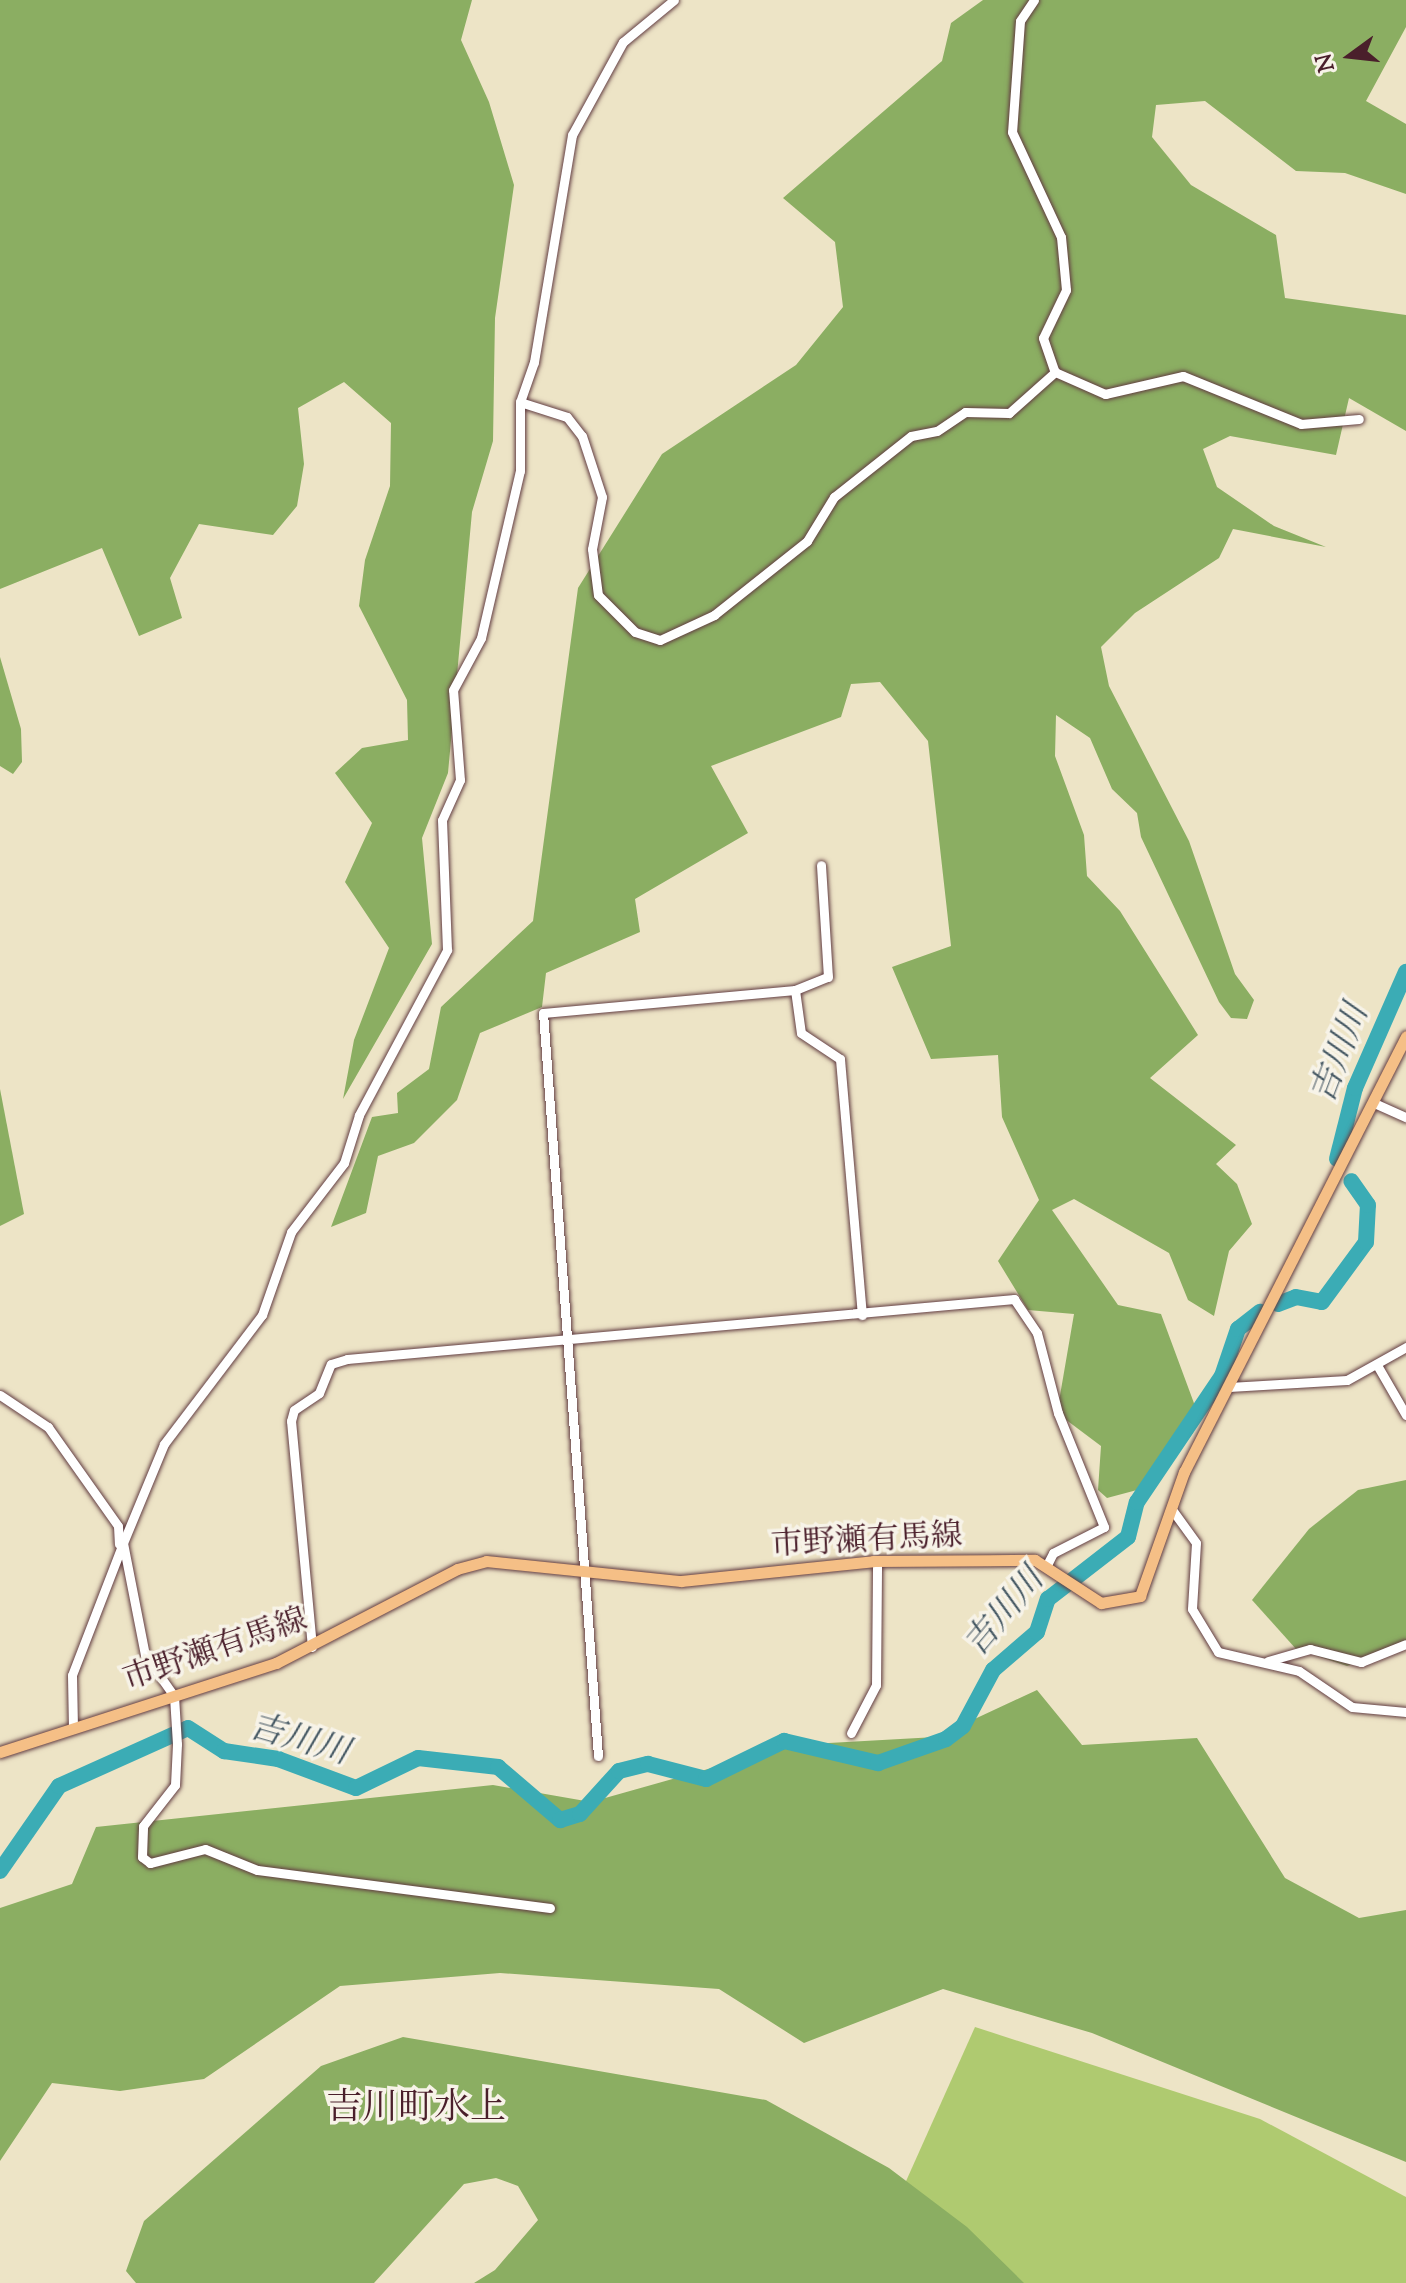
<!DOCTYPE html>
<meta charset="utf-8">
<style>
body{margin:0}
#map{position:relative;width:1406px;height:2283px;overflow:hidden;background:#ede4c6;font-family:"Sorts Mill Goudy","Noto Serif JP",serif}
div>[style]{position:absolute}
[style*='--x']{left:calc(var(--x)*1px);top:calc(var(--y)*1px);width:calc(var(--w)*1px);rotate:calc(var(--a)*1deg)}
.green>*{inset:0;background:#afca70}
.forest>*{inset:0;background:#8bae62}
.river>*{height:16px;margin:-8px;padding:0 8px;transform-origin:8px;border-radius:8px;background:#3bacb5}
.roads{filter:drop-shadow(0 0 2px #623d42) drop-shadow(0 0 2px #623d42)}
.minor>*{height:9px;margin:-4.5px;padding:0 4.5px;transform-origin:4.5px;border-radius:4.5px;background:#fff}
.major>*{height:11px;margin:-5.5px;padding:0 5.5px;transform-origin:5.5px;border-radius:5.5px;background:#f5bf86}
span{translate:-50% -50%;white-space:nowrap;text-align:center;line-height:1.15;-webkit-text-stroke:7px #f7f3e8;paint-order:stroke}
.street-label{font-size:32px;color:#4a1f2b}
.water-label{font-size:34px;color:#445762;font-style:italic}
.quarter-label{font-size:36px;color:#4a1f2b}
.north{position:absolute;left:1310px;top:16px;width:80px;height:80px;-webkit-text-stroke:6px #f7f3e8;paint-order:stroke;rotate:255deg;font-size:22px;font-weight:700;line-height:32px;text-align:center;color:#4a1f2b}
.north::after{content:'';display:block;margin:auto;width:28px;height:36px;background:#4a1f2b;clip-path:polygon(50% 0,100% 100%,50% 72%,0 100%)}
</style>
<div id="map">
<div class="green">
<div style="clip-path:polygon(975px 2027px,1260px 2119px,1406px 2197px,1406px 2283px,939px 2283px,877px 2246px)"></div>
</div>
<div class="forest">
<div style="clip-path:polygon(0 0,472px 0,461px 40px,489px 102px,514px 185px,495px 318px,493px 441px,472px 512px,448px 773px,422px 838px,432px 944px,343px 1099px,354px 1040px,389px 948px,345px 882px,372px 823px,335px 773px,362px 748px,408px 740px,407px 700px,359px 606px,365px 560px,390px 486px,391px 423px,344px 382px,298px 408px,304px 464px,297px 506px,273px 535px,199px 524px,170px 578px,182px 618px,139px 636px,102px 548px,0 589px)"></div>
<div style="clip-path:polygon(983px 0,1406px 0,1406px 27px,1366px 101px,1406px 124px,1406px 194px,1345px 173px,1296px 171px,1205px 101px,1156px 105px,1152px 137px,1191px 185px,1276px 235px,1285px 298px,1406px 315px,1406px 431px,1349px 398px,1336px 455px,1230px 436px,1203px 449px,1217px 487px,1274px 526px,1326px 547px,1233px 529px,1219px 558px,1135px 613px,1101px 647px,1109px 686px,1189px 841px,1235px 974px,1254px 1000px,1247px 1019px,1231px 1018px,1219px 1002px,1141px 837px,1137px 813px,1112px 789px,1090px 738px,1056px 715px,1055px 756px,1084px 835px,1087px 876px,1120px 911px,1198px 1035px,1150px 1078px,1236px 1145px,1216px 1164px,1237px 1184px,1252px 1224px,1229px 1251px,1214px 1316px,1188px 1300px,1169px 1253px,1074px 1199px,1052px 1210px,1118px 1305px,1161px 1314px,1198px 1414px,1193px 1433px,1152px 1486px,1107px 1498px,1098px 1490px,1101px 1446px,1057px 1413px,1074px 1314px,1028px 1310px,998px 1261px,1039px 1200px,1002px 1117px,998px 1055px,931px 1059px,892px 967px,951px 946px,928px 741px,880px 682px,851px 684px,841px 717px,711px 766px,748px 833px,635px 899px,640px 932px,546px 973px,542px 1007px,480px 1033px,457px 1100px,414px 1143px,378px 1156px,366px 1213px,331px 1227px,372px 1117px,398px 1113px,397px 1093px,429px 1069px,441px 1007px,533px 921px,578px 588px,662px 454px,796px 365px,843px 307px,835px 242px,783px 198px,942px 61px,951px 23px)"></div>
<div style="clip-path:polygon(0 657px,21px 729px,22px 762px,13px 774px,0 766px)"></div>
<div style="clip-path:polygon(0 1089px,24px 1214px,0 1226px)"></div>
<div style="clip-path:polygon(1406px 1480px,1406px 1648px,1347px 1666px,1296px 1649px,1252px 1600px,1309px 1529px,1358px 1490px)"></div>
<div style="clip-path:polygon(1037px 1690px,1082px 1745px,1197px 1738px,1285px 1878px,1359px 1918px,1406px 1910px,1406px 2162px,1092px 2033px,943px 1989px,804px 2043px,719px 1989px,500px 1973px,340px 1986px,204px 2079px,120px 2091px,52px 2083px,0 2161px,0 1908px,72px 1884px,96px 1827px,493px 1785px,591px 1802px,793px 1745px,936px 1737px)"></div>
<div style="clip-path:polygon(403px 2037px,766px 2100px,889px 2168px,967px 2227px,1024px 2283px,474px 2283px,495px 2270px,538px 2220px,518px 2186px,496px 2178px,464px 2184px,374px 2283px,136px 2283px,126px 2271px,144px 2221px,321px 2066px)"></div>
</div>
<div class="river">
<div style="--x:1337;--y:1159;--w:73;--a:-75.8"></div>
<div style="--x:1355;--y:1088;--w:127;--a:-66.3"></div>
<div style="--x:1278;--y:1304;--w:19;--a:-21"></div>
<div style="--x:1296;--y:1297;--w:26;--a:11"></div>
<div style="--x:1322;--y:1302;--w:74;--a:-53.7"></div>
<div style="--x:1366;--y:1242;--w:37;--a:-87"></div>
<div style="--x:1368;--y:1205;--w:29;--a:-125"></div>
<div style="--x:0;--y:1871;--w:103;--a:-55.2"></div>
<div style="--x:59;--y:1786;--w:141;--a:-24.2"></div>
<div style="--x:188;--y:1728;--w:43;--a:32.6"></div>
<div style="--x:224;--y:1751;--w:55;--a:8.4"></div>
<div style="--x:278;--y:1759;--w:83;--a:20.4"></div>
<div style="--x:356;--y:1788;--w:69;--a:-25.8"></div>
<div style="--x:418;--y:1758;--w:81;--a:6.4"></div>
<div style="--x:498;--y:1767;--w:82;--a:40.5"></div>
<div style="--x:560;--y:1820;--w:21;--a:-17"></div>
<div style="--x:580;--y:1814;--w:58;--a:-47.8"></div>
<div style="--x:619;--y:1771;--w:30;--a:-14"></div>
<div style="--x:648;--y:1764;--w:60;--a:14.5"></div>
<div style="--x:706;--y:1779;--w:87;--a:-26"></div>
<div style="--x:784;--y:1741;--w:97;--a:13.2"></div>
<div style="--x:878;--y:1763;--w:72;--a:-19.4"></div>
<div style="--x:946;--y:1739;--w:21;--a:-37"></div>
<div style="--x:963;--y:1726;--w:64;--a:-61.8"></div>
<div style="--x:993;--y:1670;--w:58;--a:-40.8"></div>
<div style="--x:1037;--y:1632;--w:35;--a:-72"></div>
<div style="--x:1048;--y:1599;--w:101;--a:-37.8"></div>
<div style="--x:1128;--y:1537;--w:36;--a:-76"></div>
<div style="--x:1137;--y:1502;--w:152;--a:-56"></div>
<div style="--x:1222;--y:1376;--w:50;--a:-71.2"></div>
<div style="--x:1238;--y:1329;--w:28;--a:-38"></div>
</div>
<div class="roads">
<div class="minor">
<div style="--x:1034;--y:0;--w:25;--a:124"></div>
<div style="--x:1020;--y:21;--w:111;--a:94.1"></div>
<div style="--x:1012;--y:132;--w:116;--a:65"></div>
<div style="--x:1061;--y:237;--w:53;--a:84.6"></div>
<div style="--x:1066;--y:290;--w:53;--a:115.6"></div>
<div style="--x:1043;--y:338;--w:36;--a:71"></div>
<div style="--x:1055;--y:372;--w:55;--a:23.7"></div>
<div style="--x:1105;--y:394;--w:80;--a:-13"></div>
<div style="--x:1183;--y:376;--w:127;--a:22.1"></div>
<div style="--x:1301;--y:424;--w:58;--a:-4.9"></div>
<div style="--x:520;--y:402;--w:49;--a:17.7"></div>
<div style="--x:567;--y:417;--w:24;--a:52"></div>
<div style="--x:582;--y:436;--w:64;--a:71.8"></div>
<div style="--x:602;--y:497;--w:53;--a:100.9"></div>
<div style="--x:592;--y:549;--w:46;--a:82.6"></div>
<div style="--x:598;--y:595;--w:52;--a:45"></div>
<div style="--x:635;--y:632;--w:26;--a:18"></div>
<div style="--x:660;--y:640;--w:60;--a:-24.8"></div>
<div style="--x:714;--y:615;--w:119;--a:-38.5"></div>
<div style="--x:807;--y:541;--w:52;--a:-58.5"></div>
<div style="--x:834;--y:497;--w:98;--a:-38.4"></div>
<div style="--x:911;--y:436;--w:26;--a:-11"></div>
<div style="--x:937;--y:431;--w:34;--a:-34"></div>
<div style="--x:965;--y:412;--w:44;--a:1.3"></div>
<div style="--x:1009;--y:413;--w:62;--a:-41.7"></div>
<div style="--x:795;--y:990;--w:43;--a:82.1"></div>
<div style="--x:801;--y:1033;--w:47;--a:33.7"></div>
<div style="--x:840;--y:1059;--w:257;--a:85.1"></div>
<div style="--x:1374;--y:1103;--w:35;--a:24"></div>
<div style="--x:1377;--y:1365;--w:58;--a:59.9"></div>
<div style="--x:1229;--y:1387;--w:118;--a:-3.4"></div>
<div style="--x:1347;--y:1380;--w:68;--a:-29.2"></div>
<div style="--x:0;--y:1395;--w:58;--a:33.7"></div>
<div style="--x:48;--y:1427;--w:121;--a:54.7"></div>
<div style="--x:118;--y:1526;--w:18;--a:87"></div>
<div style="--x:1173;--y:1511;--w:39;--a:54"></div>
<div style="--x:1196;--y:1543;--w:66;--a:93.5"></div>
<div style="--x:1192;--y:1609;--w:50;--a:58.8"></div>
<div style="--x:1218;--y:1652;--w:83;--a:13.2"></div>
<div style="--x:1299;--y:1671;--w:64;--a:34.2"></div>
<div style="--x:1352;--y:1707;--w:54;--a:5.3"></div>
<div style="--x:312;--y:1647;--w:227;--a:-95.3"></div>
<div style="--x:291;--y:1421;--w:11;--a:-75"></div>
<div style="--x:294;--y:1410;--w:30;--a:-34"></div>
<div style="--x:319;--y:1393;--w:31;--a:-68"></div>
<div style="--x:331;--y:1364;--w:17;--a:-17"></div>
<div style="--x:347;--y:1359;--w:670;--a:-5.14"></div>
<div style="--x:1014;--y:1299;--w:41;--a:55.9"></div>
<div style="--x:1037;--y:1333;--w:83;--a:75.3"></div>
<div style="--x:1058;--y:1413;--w:123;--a:68"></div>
<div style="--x:1104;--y:1527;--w:57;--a:153"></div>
<div style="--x:1053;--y:1553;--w:13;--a:117"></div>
<div style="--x:1268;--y:1661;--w:44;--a:-15.9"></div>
<div style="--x:1310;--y:1649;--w:53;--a:14.3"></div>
<div style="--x:1361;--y:1662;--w:48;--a:-21.8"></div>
<div style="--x:73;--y:1728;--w:53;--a:-91.1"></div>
<div style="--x:72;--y:1675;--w:142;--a:-68.9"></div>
<div style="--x:851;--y:1733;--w:54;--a:-62.5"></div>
<div style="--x:876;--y:1685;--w:125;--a:-89.5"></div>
<div style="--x:598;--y:1756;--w:745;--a:-94.23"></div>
<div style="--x:543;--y:1013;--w:253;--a:-5.2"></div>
<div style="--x:795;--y:990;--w:35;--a:-22"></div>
<div style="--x:828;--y:977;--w:112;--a:-93.6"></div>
<div style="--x:550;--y:1908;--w:295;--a:-172.6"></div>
<div style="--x:257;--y:1870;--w:56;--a:-158"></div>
<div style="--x:205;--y:1849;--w:57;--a:165.7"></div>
<div style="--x:150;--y:1863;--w:10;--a:-143"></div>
<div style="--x:142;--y:1857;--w:31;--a:-88"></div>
<div style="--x:143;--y:1826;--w:52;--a:-52"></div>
<div style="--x:175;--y:1785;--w:41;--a:-87.2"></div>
<div style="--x:177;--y:1744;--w:48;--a:-93.6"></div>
<div style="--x:174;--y:1696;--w:50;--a:-125.3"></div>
<div style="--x:145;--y:1655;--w:114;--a:-101.1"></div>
<div style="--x:123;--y:1543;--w:107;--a:-67.5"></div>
<div style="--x:164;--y:1444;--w:162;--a:-52.8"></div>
<div style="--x:262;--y:1315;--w:88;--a:-70.7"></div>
<div style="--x:291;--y:1232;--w:87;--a:-52.5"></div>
<div style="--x:344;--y:1163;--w:50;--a:-72.6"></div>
<div style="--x:359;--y:1115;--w:187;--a:-61.9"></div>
<div style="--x:447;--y:950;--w:130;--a:-92.2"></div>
<div style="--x:442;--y:820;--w:44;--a:-65.8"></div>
<div style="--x:460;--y:780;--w:90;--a:-94.4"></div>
<div style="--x:453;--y:690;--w:59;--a:-61.7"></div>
<div style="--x:481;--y:638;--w:171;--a:-76.9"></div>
<div style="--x:520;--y:471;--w:69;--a:-90"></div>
<div style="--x:520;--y:402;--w:42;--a:-70.7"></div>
<div style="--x:534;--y:362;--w:230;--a:-80.5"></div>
<div style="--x:572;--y:135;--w:106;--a:-61.3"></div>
<div style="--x:623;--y:42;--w:66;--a:-39.5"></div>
</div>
<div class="major">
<div style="--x:0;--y:1752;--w:290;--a:-17.9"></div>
<div style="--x:276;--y:1663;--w:204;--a:-27.4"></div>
<div style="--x:457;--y:1569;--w:30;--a:-15"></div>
<div style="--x:486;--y:1561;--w:196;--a:5.9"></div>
<div style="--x:681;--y:1581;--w:193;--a:-5.9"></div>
<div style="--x:873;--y:1561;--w:162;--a:-0.4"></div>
<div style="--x:1035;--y:1560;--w:79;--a:33.1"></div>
<div style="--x:1101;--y:1603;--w:40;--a:-10"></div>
<div style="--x:1140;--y:1596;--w:132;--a:-70.5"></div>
<div style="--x:1184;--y:1472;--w:489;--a:-63"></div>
</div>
</div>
<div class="street-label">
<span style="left:867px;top:1542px;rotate:-3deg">市野瀬有馬線</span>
<span style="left:216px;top:1651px;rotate:-19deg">市野瀬有馬線</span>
</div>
<div class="water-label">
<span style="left:1341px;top:1054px;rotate:-69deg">吉川川</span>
<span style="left:1005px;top:1613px;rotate:-50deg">吉川川</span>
<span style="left:299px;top:1741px;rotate:16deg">吉川川</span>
</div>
<div class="quarter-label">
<span style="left:416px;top:2110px">吉川町水上</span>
</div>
<div class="north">N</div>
</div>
